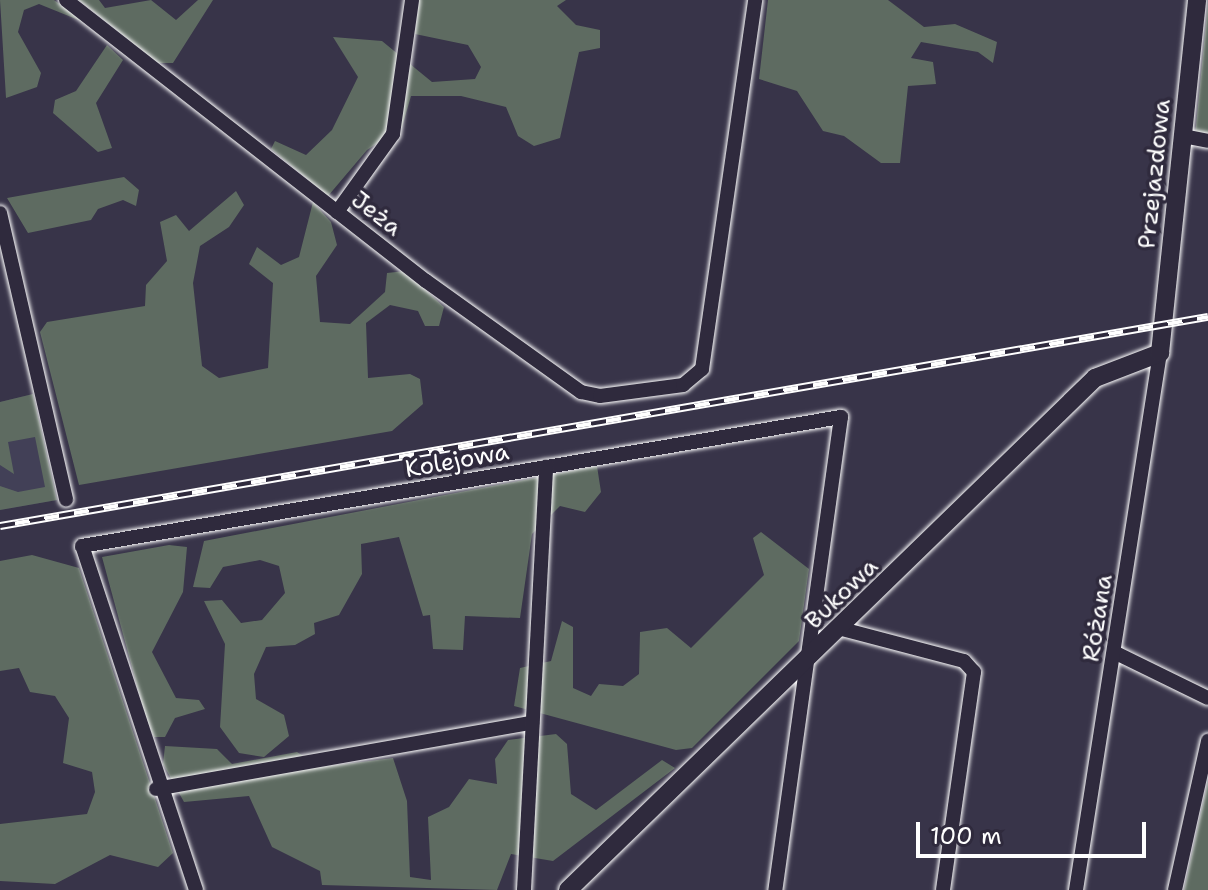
<!DOCTYPE html>
<meta charset="utf-8">
<style>
body{margin:0}
#map{position:relative;width:1208px;height:890px;overflow:hidden;background:#383449;font-family:"Shantell Sans",sans-serif}
div>[style]{position:absolute}
[style*='--x']{left:calc(var(--x)*1px);top:calc(var(--y)*1px);width:calc(var(--w)*1px);rotate:calc(var(--a)*1deg)}
.built>*{inset:0;background:#424057}
.green>*{inset:0;background:#5e6b61}
.roads{filter:drop-shadow(0 0 2px #fff) drop-shadow(0 0 2px #fff)}
.minor>*{height:14px;margin:-7px;padding:0 7px;transform-origin:7px;border-radius:7px;background:#2f2a3d}
.tertiary>*{height:18px;margin:-9px;padding:0 9px;transform-origin:9px;border-radius:9px;background:#2f2a3d}
.rail>*{height:8px;margin-top:-4px;transform-origin:0;background:repeating-linear-gradient(90deg,#2f2a3d 0 15px,#fff 0 30px);box-sizing:border-box;border-block:2px solid #fff}
span{translate:-50% -50%;white-space:nowrap;text-align:center;line-height:1.15;-webkit-text-stroke:7px #2f2a3d;paint-order:stroke}
.street-label{font-size:24px;color:#fff}
.scale{position:absolute;left:916px;top:822px;width:230px;height:36px;box-sizing:border-box;border:4px solid #fff;border-top:0;padding-left:10px;font-size:24px;line-height:28px;white-space:nowrap;color:#fff;-webkit-text-stroke:6px #2f2a3d;paint-order:stroke}
</style>
<div id="map">
<div class="built">
<div style="clip-path:polygon(33px 394px,57px 500px,0 510px,0 402px)"></div>
</div>
<div class="green">
<div style="clip-path:polygon(0 0,54px 0,86px 23px,39px 4px,24px 10px,18px 32px,41px 73px,37px 87px,6px 98px)"></div>
<div style="clip-path:polygon(79px 0,99px 0,105px 8px,151px 0,176px 20px,198px 0,213px 0,173px 63px,158px 63px)"></div>
<div style="clip-path:polygon(419px 0,566px 0,557px 6px,576px 25px,600px 30px,600px 48px,579px 52px,560px 138px,534px 146px,518px 136px,506px 107px,461px 96px,411px 96px,402px 127px,367px 150px,328px 196px,271px 149px,275px 141px,306px 155px,332px 130px,358px 77px,333px 37px,382px 41px,432px 82px,475px 79px,481px 67px,468px 45px,415px 34px)"></div>
<div style="clip-path:polygon(768px 0,888px 0,924px 27px,955px 24px,997px 42px,993px 63px,978px 52px,921px 42px,911px 58px,933px 62px,936px 84px,908px 86px,900px 163px,881px 163px,844px 136px,823px 131px,797px 91px,759px 79px)"></div>
<div style="clip-path:polygon(1208px 2px,1208px 138px,1195px 136px)"></div>
<div style="clip-path:polygon(107px 45px,123px 60px,96px 103px,112px 148px,98px 152px,53px 113px,55px 100px,76px 91px)"></div>
<div style="clip-path:polygon(124px 177px,139px 190px,136px 206px,123px 200px,98px 209px,91px 220px,28px 233px,7px 198px)"></div>
<div style="clip-path:polygon(236px 191px,244px 205px,229px 227px,200px 246px,193px 283px,202px 366px,219px 378px,268px 368px,273px 283px,249px 264px,257px 247px,281px 265px,299px 257px,313px 202px,331px 222px,337px 245px,316px 276px,320px 322px,350px 324px,385px 292px,387px 273px,405px 271px,444px 307px,439px 326px,425px 326px,418px 311px,390px 305px,366px 323px,368px 378px,410px 374px,420px 379px,423px 404px,392px 431px,79px 485px,40px 332px,47px 322px,145px 306px,146px 285px,167px 261px,160px 222px,176px 215px,189px 231px)"></div>
<div style="clip-path:polygon(33px 394px,57px 500px,0 510px,0 486px,18px 492px,45px 487px,35px 437px,8px 442px,14px 474px,0 465px,0 402px)"></div>
<div style="clip-path:polygon(597px 466px,601px 492px,585px 512px,560px 506px,532px 534px,520px 618px,465px 616px,463px 650px,433px 649px,430px 615px,423px 616px,399px 537px,361px 544px,362px 574px,339px 615px,314px 623px,315px 634px,295px 645px,266px 647px,254px 674px,256px 699px,284px 715px,289px 736px,264px 757px,239px 753px,220px 727px,225px 644px,204px 601px,222px 600px,241px 623px,262px 620px,285px 593px,279px 566px,260px 560px,223px 567px,210px 588px,193px 587px,204px 541px)"></div>
<div style="clip-path:polygon(761px 532px,809px 569px,799px 641px,692px 748px,676px 750px,514px 706px,520px 668px,551px 661px,562px 621px,573px 627px,573px 688px,591px 696px,599px 684px,623px 686px,639px 674px,640px 632px,667px 628px,691px 648px,764px 575px,753px 538px)"></div>
<div style="clip-path:polygon(169px 545px,187px 547px,183px 592px,152px 652px,176px 698px,199px 700px,205px 709px,175px 718px,165px 737px,154px 737px,146px 719px,102px 557px)"></div>
<div style="clip-path:polygon(32px 555px,79px 568px,173px 853px,158px 867px,110px 855px,55px 884px,0 881px,0 824px,87px 814px,95px 792px,92px 772px,63px 763px,69px 718px,55px 696px,30px 692px,19px 668px,0 671px,0 561px)"></div>
<div style="clip-path:polygon(556px 734px,567px 744px,571px 794px,596px 810px,662px 760px,675px 768px,553px 861px,511px 854px,497px 890px,322px 885px,320px 871px,272px 847px,249px 796px,184px 802px,163px 764px,165px 746px,217px 749px,232px 764px,297px 752px,320px 767px,393px 758px,407px 801px,410px 877px,431px 880px,428px 817px,449px 807px,469px 779px,497px 784px,495px 759px,508px 740px)"></div>
<div style="clip-path:polygon(1208px 780px,1208px 890px,1184px 890px)"></div>
</div>
<div class="roads">
<div class="minor">
<div style="--x:66;--y:0;--w:457;--a:38"></div>
<div style="--x:426;--y:281;--w:191;--a:35.6"></div>
<div style="--x:581;--y:392;--w:19;--a:12"></div>
<div style="--x:600;--y:396;--w:84;--a:-7.5"></div>
<div style="--x:683;--y:385;--w:25;--a:-40"></div>
<div style="--x:702;--y:369;--w:373;--a:-81.8"></div>
<div style="--x:1183;--y:136;--w:25;--a:11"></div>
<div style="--x:337;--y:212;--w:96;--a:-54.3"></div>
<div style="--x:393;--y:134;--w:135;--a:-81.9"></div>
<div style="--x:0;--y:213;--w:294;--a:77"></div>
<div style="--x:842;--y:629;--w:126;--a:14.7"></div>
<div style="--x:964;--y:661;--w:15;--a:48"></div>
<div style="--x:974;--y:672;--w:220;--a:98.1"></div>
<div style="--x:1116;--y:653;--w:102;--a:26.1"></div>
<div style="--x:156;--y:789;--w:382;--a:-10"></div>
<div style="--x:196;--y:890;--w:362;--a:-108.3"></div>
<div style="--x:82;--y:546;--w:770;--a:-9.65"></div>
<div style="--x:841;--y:417;--w:478;--a:97.9"></div>
<div style="--x:524;--y:890;--w:424;--a:-87"></div>
<div style="--x:1076;--y:890;--w:544;--a:-81.11"></div>
<div style="--x:1175;--y:890;--w:153;--a:-77.5"></div>
</div>
<div class="tertiary">
<div style="--x:568;--y:890;--w:735;--a:-44.17"></div>
<div style="--x:1095;--y:378;--w:70;--a:-21"></div>
<div style="--x:1160;--y:353;--w:355;--a:-84"></div>
</div>
</div>
<div class="rail">
<div style="--x:0;--y:526;--w:1226;--a:-9.82"></div>
</div>
<div class="street-label">
<span style="left:1155px;top:174px;rotate:-84deg">Przejazdowa</span>
<span style="left:376px;top:214px;rotate:38deg">Jeża</span>
<span style="left:457px;top:461px;rotate:-10deg">Kolejowa</span>
<span style="left:842px;top:594px;rotate:-44deg">Bukowa</span>
<span style="left:1098px;top:618px;rotate:-81deg">Różana</span>
</div>
<div class="scale">100 m</div>
</div>
